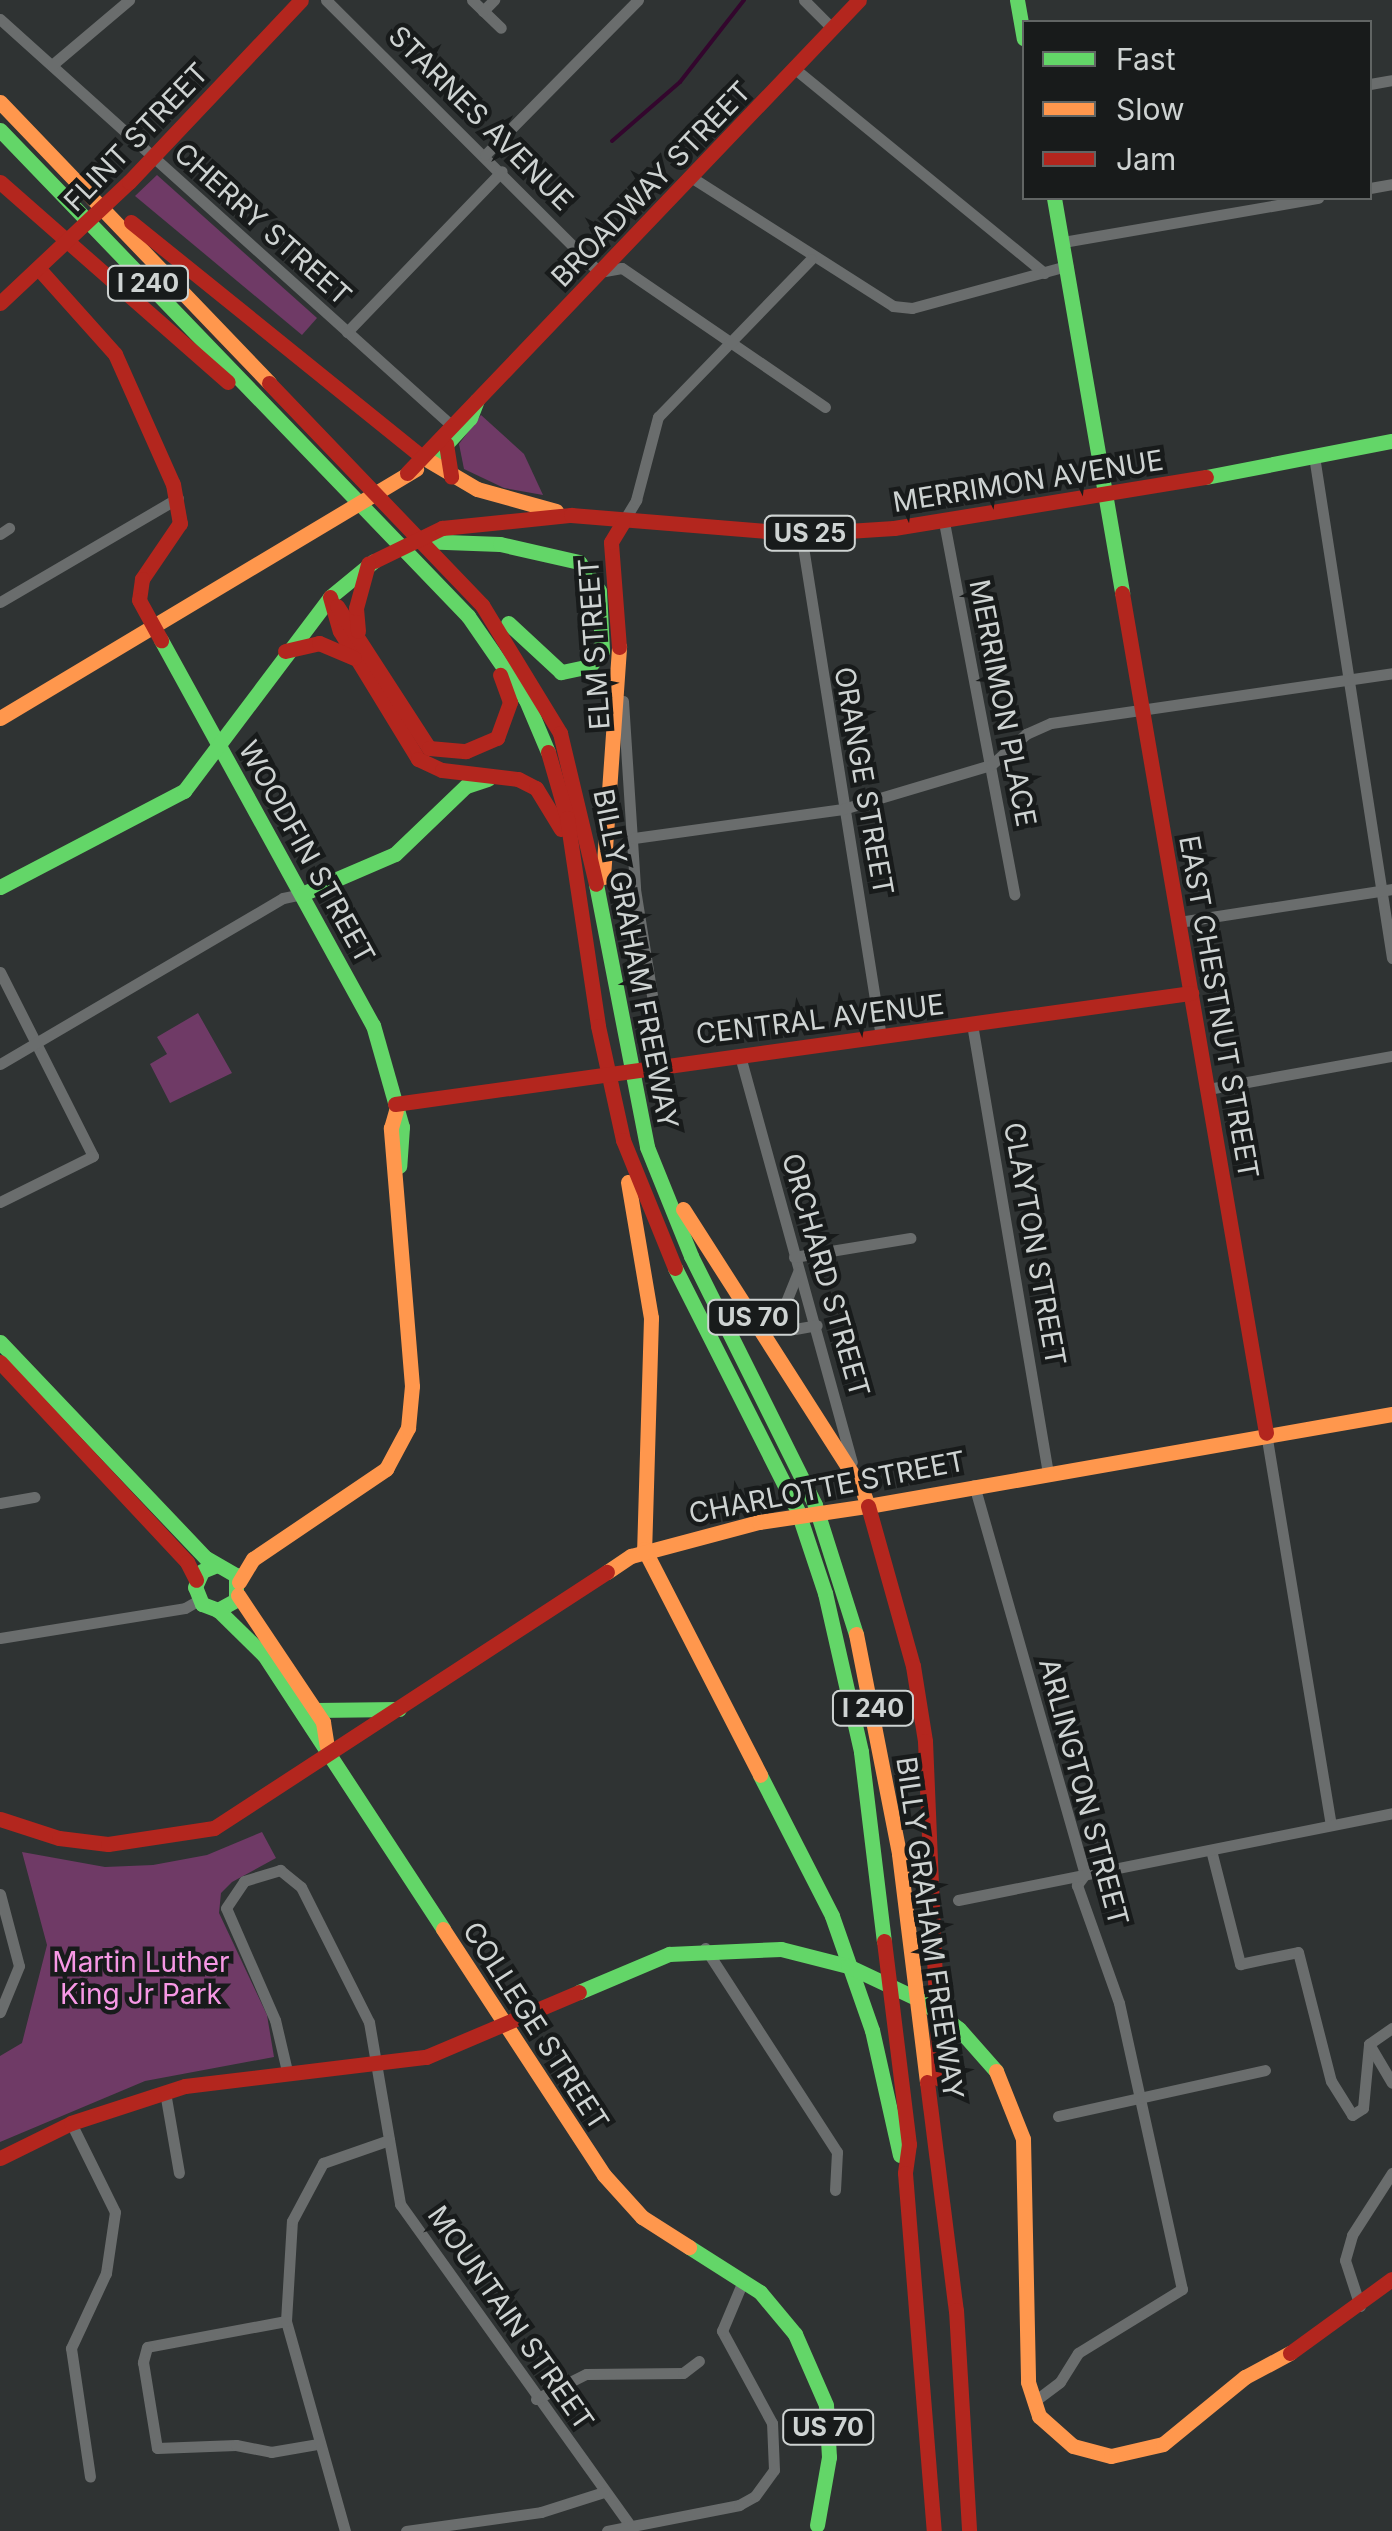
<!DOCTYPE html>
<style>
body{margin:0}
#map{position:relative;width:1392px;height:2531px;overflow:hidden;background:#2f3333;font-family:Inter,sans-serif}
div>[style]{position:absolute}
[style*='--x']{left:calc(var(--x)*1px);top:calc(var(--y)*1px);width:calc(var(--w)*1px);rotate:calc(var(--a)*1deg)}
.green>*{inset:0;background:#6f3a66}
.stream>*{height:4px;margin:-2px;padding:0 2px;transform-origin:2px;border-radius:2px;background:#33062d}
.street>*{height:11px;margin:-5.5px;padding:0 5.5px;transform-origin:5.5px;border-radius:5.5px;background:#6a6d6d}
.fast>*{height:15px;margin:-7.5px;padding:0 7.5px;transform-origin:7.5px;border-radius:7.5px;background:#63d668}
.slow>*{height:15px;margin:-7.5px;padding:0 7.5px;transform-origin:7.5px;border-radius:7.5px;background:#ff974d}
.jam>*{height:15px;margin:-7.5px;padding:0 7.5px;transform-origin:7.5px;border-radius:7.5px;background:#b3261e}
span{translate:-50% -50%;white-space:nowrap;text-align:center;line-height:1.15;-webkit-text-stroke:9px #181b1b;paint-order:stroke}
.shield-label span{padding:2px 8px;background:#181b1b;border:2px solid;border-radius:8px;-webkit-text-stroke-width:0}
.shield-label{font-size:25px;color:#ced3d2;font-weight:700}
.street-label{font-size:28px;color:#ced3d2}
.park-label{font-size:28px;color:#f798e5}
.legend{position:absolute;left:1022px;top:20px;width:350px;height:180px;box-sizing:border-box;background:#181b1b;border:2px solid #616564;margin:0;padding:12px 18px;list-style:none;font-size:30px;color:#ced3d2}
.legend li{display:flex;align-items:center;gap:20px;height:50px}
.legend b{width:50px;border:2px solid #616564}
</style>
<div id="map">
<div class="green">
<div style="clip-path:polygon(157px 175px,317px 318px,302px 335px,135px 196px)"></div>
<div style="clip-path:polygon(481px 415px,524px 454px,543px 495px,504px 488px,464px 469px,459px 444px)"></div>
<div style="clip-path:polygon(198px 1013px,232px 1073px,170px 1103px,150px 1064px,167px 1054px,157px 1037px)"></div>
<div style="clip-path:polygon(262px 1832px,276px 1858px,232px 1882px,221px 1893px,219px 1913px,267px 2015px,274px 2057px,145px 2081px,0 2142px,0 2056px,22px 2043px,47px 1945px,22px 1852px,105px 1867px,153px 1865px,207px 1855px)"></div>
</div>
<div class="stream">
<div style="--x:612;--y:141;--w:90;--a:-40.9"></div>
<div style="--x:680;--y:82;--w:104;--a:-52"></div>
</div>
<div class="street">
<div style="--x:326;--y:0;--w:385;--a:44.9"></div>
<div style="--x:599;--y:272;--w:23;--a:-10"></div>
<div style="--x:622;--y:268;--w:246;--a:34.4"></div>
<div style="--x:472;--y:0;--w:40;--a:44"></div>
<div style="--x:804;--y:0;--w:40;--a:45"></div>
<div style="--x:483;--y:11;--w:16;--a:-45"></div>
<div style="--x:0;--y:19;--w:605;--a:41.99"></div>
<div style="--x:52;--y:65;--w:101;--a:-40.2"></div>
<div style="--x:795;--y:69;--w:322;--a:39.3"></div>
<div style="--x:1370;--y:84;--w:22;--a:-10"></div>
<div style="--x:485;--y:155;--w:218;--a:-45.4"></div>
<div style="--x:694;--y:179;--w:236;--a:32.5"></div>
<div style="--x:893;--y:306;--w:19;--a:6"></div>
<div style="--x:912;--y:308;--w:161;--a:-15.2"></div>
<div style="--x:1370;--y:188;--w:22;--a:-10"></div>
<div style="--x:1063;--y:242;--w:259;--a:-9.8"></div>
<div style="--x:347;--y:332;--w:223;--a:-46.1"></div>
<div style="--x:1314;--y:456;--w:508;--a:81.17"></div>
<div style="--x:623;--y:522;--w:26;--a:-59"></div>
<div style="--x:636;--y:500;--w:86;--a:-75.2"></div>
<div style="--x:658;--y:417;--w:220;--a:-45.9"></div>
<div style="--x:944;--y:522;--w:379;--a:79.3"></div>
<div style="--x:0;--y:534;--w:11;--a:-34"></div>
<div style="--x:801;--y:534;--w:509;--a:80.96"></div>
<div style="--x:0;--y:602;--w:206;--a:-30.3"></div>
<div style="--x:623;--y:701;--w:188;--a:86.3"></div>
<div style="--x:635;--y:889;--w:177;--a:80.9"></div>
<div style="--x:634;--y:838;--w:211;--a:-7.9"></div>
<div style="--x:843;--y:809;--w:154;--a:-16.6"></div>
<div style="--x:991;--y:765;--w:47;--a:-41.5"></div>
<div style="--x:1026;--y:734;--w:27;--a:-24"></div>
<div style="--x:1051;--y:723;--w:345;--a:-8.3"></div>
<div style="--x:1179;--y:922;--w:216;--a:-8.8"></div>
<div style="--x:0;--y:972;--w:206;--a:63.2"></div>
<div style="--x:93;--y:1156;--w:104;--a:153.7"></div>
<div style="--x:972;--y:1024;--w:455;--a:80.4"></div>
<div style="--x:740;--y:1056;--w:421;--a:74.6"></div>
<div style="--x:0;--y:1064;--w:328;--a:-30.4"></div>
<div style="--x:283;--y:898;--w:19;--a:-12"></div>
<div style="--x:1208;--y:1089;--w:187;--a:-10.2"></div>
<div style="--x:794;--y:1257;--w:118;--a:-9.3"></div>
<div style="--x:798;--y:1272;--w:35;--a:112"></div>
<div style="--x:785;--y:1304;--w:18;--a:87"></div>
<div style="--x:786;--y:1322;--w:11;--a:38"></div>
<div style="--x:795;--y:1329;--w:22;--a:-10"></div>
<div style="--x:1266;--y:1433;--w:397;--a:80.6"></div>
<div style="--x:974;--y:1485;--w:405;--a:74.1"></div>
<div style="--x:1085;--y:1874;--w:14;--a:126"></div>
<div style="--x:1077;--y:1885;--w:125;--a:70.4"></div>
<div style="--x:1119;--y:2003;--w:293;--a:77.6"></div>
<div style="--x:1182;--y:2289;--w:122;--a:148.4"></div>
<div style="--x:1078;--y:2353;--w:34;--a:122"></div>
<div style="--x:1060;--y:2382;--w:34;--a:143"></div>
<div style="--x:0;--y:1503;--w:35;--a:-10"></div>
<div style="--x:0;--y:1638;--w:187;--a:-9.2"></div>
<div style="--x:185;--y:1608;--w:16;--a:-30"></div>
<div style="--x:1211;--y:1850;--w:118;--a:75.7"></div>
<div style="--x:1240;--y:1964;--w:59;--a:-11.7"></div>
<div style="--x:1298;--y:1952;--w:133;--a:75.7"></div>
<div style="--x:1331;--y:2081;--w:40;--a:58"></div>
<div style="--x:1352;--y:2115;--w:13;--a:-32"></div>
<div style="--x:1363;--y:2108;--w:64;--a:-84.6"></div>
<div style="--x:1369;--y:2044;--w:28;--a:-35"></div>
<div style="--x:0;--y:1894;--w:74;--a:75.2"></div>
<div style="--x:19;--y:1966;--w:50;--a:112.4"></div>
<div style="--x:958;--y:1900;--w:443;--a:-11.3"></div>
<div style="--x:705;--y:1948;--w:243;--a:57.1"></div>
<div style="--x:837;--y:2152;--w:38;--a:93"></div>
<div style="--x:1369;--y:2044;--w:45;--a:59.5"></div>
<div style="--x:287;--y:2071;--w:52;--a:-103.2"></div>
<div style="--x:275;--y:2020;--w:122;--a:-113.6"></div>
<div style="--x:226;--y:1908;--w:32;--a:-56"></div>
<div style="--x:244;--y:1881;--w:38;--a:-17"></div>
<div style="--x:280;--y:1870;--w:27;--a:39"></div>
<div style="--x:301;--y:1887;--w:151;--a:63.3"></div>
<div style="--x:369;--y:2022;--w:185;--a:80.3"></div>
<div style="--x:400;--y:2204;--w:392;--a:54.4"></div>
<div style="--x:165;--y:2092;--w:82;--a:80.2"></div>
<div style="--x:1058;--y:2116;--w:212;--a:-12.5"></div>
<div style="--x:71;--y:2123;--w:99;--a:63.7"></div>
<div style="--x:115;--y:2212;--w:62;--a:98.4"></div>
<div style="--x:106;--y:2273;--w:83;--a:115"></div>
<div style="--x:71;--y:2348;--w:130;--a:81.6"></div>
<div style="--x:1360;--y:2306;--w:48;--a:-108.1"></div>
<div style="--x:1345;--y:2260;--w:26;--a:-74"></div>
<div style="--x:1352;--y:2235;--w:74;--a:-57.2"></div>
<div style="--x:286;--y:2321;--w:141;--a:169.4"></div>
<div style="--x:147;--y:2347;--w:16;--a:105"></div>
<div style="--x:143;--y:2362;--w:87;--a:80.8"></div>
<div style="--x:157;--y:2448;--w:79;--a:-2.2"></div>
<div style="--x:236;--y:2445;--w:36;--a:11"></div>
<div style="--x:271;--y:2452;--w:48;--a:-9.7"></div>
<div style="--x:536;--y:2399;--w:56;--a:-26.6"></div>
<div style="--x:586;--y:2374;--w:97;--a:-0.6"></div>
<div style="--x:683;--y:2373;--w:20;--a:-37"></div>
<div style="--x:345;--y:2531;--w:218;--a:-105.7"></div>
<div style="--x:286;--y:2321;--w:100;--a:-86.6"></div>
<div style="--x:292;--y:2221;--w:66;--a:-61.9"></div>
<div style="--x:323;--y:2163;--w:70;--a:-19.2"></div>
<div style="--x:406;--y:2531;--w:136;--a:-8"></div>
<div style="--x:541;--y:2512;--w:66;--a:-17.6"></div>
<div style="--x:607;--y:2531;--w:135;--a:-11.1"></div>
<div style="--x:739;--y:2505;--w:18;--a:-29"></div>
<div style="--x:755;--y:2496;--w:32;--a:-54"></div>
<div style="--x:774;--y:2470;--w:47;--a:-92.4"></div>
<div style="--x:772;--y:2423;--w:105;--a:-118.5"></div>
<div style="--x:722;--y:2331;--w:54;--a:-67.2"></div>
</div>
<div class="fast">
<div style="--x:1017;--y:0;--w:39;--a:80"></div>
<div style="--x:0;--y:130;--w:675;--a:46.08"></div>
<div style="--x:468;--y:616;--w:102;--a:55.4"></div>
<div style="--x:526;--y:700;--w:56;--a:67.1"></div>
<div style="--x:1054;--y:198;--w:401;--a:80.2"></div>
<div style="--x:438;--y:453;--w:47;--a:-47.6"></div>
<div style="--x:470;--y:418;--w:19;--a:-69"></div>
<div style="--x:1206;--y:477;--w:189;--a:-11"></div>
<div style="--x:419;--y:541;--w:81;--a:2.1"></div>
<div style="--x:500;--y:544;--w:81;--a:12.8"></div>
<div style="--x:579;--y:562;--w:35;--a:55"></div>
<div style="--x:599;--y:591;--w:60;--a:87.1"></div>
<div style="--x:602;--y:651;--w:19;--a:129"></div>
<div style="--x:590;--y:666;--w:30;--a:168"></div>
<div style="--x:561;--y:672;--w:72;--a:-137.2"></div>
<div style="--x:161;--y:640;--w:440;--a:61.2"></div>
<div style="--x:373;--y:1025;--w:106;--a:74.1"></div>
<div style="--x:402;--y:1127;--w:39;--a:94"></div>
<div style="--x:596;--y:884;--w:268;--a:79"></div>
<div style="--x:647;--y:1147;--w:118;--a:68"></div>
<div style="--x:691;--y:1256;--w:278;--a:63.5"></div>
<div style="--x:815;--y:1505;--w:135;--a:72.4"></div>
<div style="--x:0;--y:887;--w:208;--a:-27.6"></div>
<div style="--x:184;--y:791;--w:243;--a:-53"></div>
<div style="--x:330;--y:597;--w:57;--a:-39.3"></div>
<div style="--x:302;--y:894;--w:101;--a:-23.3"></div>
<div style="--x:395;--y:854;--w:98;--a:-43.8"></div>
<div style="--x:466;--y:786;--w:23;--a:-18"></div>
<div style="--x:675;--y:1268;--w:270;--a:63.2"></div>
<div style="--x:797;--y:1509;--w:89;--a:71.6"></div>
<div style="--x:825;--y:1593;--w:163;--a:77.2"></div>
<div style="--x:861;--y:1752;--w:190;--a:83.1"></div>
<div style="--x:0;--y:1342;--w:298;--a:46.4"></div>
<div style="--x:206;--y:1558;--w:34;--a:30"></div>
<div style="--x:236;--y:1575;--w:25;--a:90"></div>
<div style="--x:236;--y:1600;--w:21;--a:151"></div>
<div style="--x:218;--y:1610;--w:17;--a:-159"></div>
<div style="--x:202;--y:1604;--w:18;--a:-112"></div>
<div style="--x:195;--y:1587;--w:17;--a:-66"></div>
<div style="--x:202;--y:1571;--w:16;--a:-22"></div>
<div style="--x:218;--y:1610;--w:64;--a:44.4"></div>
<div style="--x:264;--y:1655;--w:327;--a:56.8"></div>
<div style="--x:315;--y:1710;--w:84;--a:-0.7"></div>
<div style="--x:760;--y:1775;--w:158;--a:62.9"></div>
<div style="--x:832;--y:1916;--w:121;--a:70.7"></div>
<div style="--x:872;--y:2030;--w:128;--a:77.4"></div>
<div style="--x:579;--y:1992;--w:98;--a:-22.9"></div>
<div style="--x:669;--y:1954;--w:112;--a:-2.6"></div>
<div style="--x:781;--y:1949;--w:69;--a:14.2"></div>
<div style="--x:848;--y:1966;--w:82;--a:25.3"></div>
<div style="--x:922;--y:2001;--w:46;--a:37.1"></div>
<div style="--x:959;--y:2029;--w:56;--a:48.6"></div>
<div style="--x:689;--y:2247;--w:84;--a:32.4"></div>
<div style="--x:760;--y:2292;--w:55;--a:50.2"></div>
<div style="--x:795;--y:2334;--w:77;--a:66.4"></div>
<div style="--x:826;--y:2405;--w:52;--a:86.7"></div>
<div style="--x:829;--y:2457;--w:69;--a:100"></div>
</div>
<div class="slow">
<div style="--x:0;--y:102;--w:389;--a:46.2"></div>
<div style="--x:421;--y:456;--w:65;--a:30.5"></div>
<div style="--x:477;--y:489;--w:82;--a:15.6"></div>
<div style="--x:0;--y:718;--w:485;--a:-30.9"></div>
<div style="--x:603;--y:877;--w:231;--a:-86"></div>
<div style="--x:628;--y:1182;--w:138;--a:80.4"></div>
<div style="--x:651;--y:1318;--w:231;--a:91.7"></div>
<div style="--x:644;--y:1549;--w:254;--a:62.8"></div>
<div style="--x:683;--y:1209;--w:329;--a:57.4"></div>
<div style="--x:868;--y:1506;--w:532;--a:-9.96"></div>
<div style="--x:607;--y:1572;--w:29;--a:-34"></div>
<div style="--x:631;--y:1556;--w:132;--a:-14.9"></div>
<div style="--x:759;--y:1522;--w:110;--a:-8.4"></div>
<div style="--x:868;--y:1506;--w:12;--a:-110"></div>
<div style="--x:239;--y:1582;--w:27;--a:-59"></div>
<div style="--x:253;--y:1559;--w:161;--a:-34.1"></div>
<div style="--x:386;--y:1469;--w:47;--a:-61.8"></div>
<div style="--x:408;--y:1428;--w:42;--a:-84.6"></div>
<div style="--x:412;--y:1386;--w:259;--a:-94.7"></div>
<div style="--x:391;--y:1128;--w:18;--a:-74"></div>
<div style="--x:238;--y:1595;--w:153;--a:56.2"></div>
<div style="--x:323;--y:1722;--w:24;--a:81"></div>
<div style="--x:856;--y:1634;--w:224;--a:78.9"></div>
<div style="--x:899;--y:1854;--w:230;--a:83"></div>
<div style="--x:443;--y:1929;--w:294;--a:56.8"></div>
<div style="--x:604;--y:2175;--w:57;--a:47.9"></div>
<div style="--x:642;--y:2217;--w:56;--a:32.6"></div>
<div style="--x:996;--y:2071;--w:73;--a:68.3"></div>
<div style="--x:1023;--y:2139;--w:243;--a:88.8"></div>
<div style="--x:1028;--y:2382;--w:36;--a:72"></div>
<div style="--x:1039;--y:2416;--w:45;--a:41.4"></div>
<div style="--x:1073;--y:2446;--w:39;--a:15"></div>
<div style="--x:1111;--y:2456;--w:53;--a:-13"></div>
<div style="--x:1163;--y:2444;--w:106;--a:-39.3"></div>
<div style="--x:1245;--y:2377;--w:51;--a:-28.1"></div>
</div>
<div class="jam">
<div style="--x:0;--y:182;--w:303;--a:41.3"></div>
<div style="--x:131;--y:222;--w:373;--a:38.9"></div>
<div style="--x:39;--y:269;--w:114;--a:48.2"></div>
<div style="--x:115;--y:354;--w:142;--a:66"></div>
<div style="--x:173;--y:484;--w:40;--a:80"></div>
<div style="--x:180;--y:523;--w:68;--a:124.2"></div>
<div style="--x:142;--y:579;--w:21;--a:98"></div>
<div style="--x:139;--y:600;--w:46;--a:61.2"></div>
<div style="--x:0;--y:303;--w:177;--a:-43.2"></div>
<div style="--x:129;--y:182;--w:250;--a:-46.6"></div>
<div style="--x:269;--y:383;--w:308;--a:46.2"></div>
<div style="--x:482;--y:605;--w:150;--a:58.6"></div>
<div style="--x:560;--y:733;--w:155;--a:76.6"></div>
<div style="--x:446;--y:444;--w:33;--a:81"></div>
<div style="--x:407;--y:473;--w:654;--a:-46.3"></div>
<div style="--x:374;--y:561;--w:76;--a:-25.9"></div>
<div style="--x:442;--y:528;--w:130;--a:-5.8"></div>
<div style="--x:571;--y:515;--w:231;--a:4.7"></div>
<div style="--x:801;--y:534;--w:93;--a:-3.7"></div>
<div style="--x:894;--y:528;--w:316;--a:-9.3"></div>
<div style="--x:1122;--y:593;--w:852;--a:80.27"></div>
<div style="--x:330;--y:597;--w:35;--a:74"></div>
<div style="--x:340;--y:631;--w:150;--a:58.6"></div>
<div style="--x:418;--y:759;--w:26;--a:25"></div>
<div style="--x:442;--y:770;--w:77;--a:6.8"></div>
<div style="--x:518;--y:779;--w:20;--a:27"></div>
<div style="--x:536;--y:788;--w:48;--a:58.6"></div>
<div style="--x:337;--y:606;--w:169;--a:57.1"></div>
<div style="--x:429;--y:748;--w:37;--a:5"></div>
<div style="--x:466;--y:751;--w:34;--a:-23"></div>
<div style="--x:497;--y:738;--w:38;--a:-70"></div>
<div style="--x:510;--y:702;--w:29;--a:-110"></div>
<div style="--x:358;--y:631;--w:23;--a:-95"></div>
<div style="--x:356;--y:608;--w:46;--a:-74.7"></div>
<div style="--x:619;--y:647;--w:105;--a:-94.4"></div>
<div style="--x:611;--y:542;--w:23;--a:-59"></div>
<div style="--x:285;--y:651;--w:35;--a:-13"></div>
<div style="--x:319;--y:643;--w:38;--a:23"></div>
<div style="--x:548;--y:752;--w:69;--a:73.9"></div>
<div style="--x:567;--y:818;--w:210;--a:81.5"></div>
<div style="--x:598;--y:1026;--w:117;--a:77.6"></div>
<div style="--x:623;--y:1140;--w:138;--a:67.9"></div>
<div style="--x:395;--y:1104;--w:804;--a:-7.94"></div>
<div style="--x:0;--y:1362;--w:274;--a:46.9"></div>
<div style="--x:187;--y:1562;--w:20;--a:63"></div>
<div style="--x:868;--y:1506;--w:166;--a:74.3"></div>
<div style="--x:913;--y:1666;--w:76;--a:80.9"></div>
<div style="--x:925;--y:1741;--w:338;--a:87.6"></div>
<div style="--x:0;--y:1819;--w:62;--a:17.9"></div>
<div style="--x:59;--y:1838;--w:49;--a:7"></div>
<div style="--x:108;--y:1844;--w:107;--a:-8.6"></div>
<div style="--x:214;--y:1828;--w:469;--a:-33.1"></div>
<div style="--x:884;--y:1941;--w:205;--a:83"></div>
<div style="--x:909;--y:2144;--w:29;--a:98"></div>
<div style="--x:905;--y:2173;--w:359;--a:85.4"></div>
<div style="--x:927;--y:2082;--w:230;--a:82.8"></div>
<div style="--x:956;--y:2310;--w:221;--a:86.6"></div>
<div style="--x:0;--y:2158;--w:79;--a:-26.2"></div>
<div style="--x:71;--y:2123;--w:120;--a:-18"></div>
<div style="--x:185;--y:2086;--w:243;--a:-6.9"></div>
<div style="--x:426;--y:2057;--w:166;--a:-23"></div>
<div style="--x:1290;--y:2353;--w:126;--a:-36"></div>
</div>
<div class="shield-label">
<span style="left:148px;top:283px">I 240</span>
<span style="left:810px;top:533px">US 25</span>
<span style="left:753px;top:1317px">US 70</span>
<span style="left:873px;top:1708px">I 240</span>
<span style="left:828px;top:2427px">US 70</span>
</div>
<div class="street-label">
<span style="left:481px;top:118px;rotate:45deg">STARNES AVENUE</span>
<span style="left:136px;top:137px;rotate:-46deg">FLINT STREET</span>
<span style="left:651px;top:184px;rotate:-46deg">BROADWAY STREET</span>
<span style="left:263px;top:224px;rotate:42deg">CHERRY STREET</span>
<span style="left:1028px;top:481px;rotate:-9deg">MERRIMON AVENUE</span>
<span style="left:594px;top:644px;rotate:-94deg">ELM STREET</span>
<span style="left:1003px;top:703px;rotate:79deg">MERRIMON PLACE</span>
<span style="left:864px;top:781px;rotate:80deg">ORANGE STREET</span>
<span style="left:307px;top:852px;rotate:61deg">WOODFIN STREET</span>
<span style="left:636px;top:959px;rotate:79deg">BILLY GRAHAM FREEWAY</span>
<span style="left:1219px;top:1007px;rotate:80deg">EAST CHESTNUT STREET</span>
<span style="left:820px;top:1019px;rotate:-7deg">CENTRAL AVENUE</span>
<span style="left:1035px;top:1244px;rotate:80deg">CLAYTON STREET</span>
<span style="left:826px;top:1275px;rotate:74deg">ORCHARD STREET</span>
<span style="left:827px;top:1487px;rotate:-11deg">CHARLOTTE STREET</span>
<span style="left:1084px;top:1792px;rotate:75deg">ARLINGTON STREET</span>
<span style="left:930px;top:1928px;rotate:82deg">BILLY GRAHAM FREEWAY</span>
<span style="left:536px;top:2026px;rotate:57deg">COLLEGE STREET</span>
<span style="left:511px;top:2318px;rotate:55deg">MOUNTAIN STREET</span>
</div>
<div class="park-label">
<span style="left:141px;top:1978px">Martin Luther<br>King Jr Park</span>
</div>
<ul class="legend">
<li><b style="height:12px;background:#63d668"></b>Fast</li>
<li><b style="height:12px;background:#ff974d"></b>Slow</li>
<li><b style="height:12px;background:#b3261e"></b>Jam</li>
</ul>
</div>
